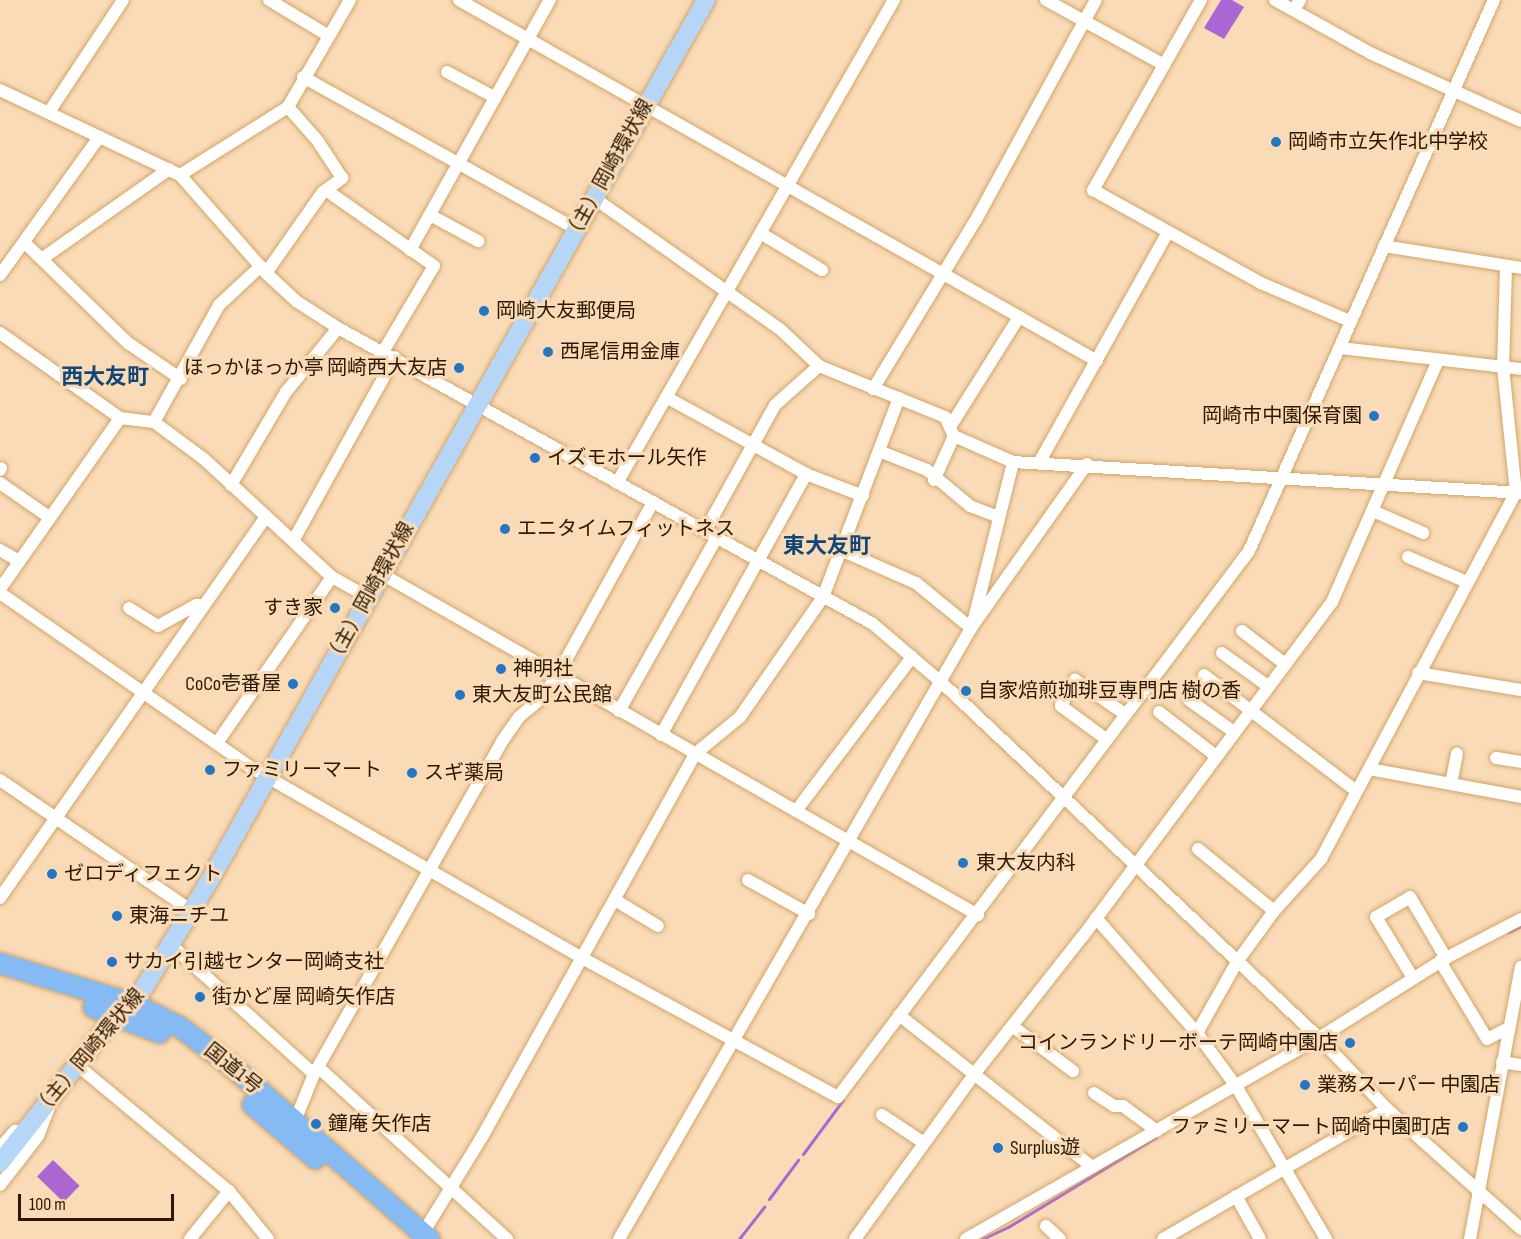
<!DOCTYPE html>
<meta charset="utf-8">
<style>
body{margin:0}
#map{position:relative;width:1521px;height:1239px;overflow:hidden;background:#f9dbb7;font-family:"Sofia Sans Condensed","Noto Sans JP",sans-serif}
div>[style]{position:absolute}
[style*='--x']{left:calc(var(--x)*1px);top:calc(var(--y)*1px);width:calc(var(--w)*1px);rotate:calc(var(--a)*1deg)}
.water>*{inset:0;background:#aa67d2;transform-origin:0 0}
.stream>*{height:3px;margin:-1.5px;padding:0 1.5px;transform-origin:1.5px;border-radius:1.5px;background:#aa67d2}
.roads{filter:drop-shadow(0 0 2px #d4a468) drop-shadow(0 0 2px #d4a468)}
.street>*{height:12px;margin:-6px;padding:0 6px;transform-origin:6px;border-radius:6px;background:#fff}
.primary>*{height:18px;margin:-9px;padding:0 9px;transform-origin:9px;border-radius:9px;background:#b6d6f7}
.highway>*{height:21px;margin:-10.5px;padding:0 10.5px;transform-origin:10.5px;border-radius:10.5px;background:#86baf2}
.dots>*{width:16px;height:16px;translate:-50% -50%;box-sizing:border-box;border:3px solid #f9dbb7;border-radius:50%}
span{translate:-50% -50%;white-space:nowrap;text-align:center;line-height:1.15;-webkit-text-stroke:6px #f9dbb7;paint-order:stroke}
.poi-label{font-size:20px;color:#2a1800}
.left{translate:0 -50%;text-align:left}
.right{translate:-100% -50%;text-align:right}
.street-label{font-size:20px;color:#2a1800}
.quarter-label{font-size:22px;color:#124678;font-weight:700}
.scale{position:absolute;left:18px;top:1194px;width:156px;height:27px;box-sizing:border-box;border:3px solid #2a1800;border-top:0;padding-left:8px;font-size:18px;line-height:21px;white-space:nowrap;color:#2a1800;-webkit-text-stroke:4px #f9dbb7;paint-order:stroke}
</style>
<div id="map">
<div class="water">
<div style="clip-path:polygon(1221px 0,1232px 0,1244px 7px,1224px 39px,1204px 28px)"></div>
<div style="left:53px;top:1160px;width:37px;height:23px;rotate:44deg"></div>
</div>
<div class="stream">
<div style="--x:1509;--y:932;--w:13;--a:-27"></div>
<div style="--x:803;--y:1154;--w:67;--a:-53.5"></div>
<div style="--x:769;--y:1199;--w:49;--a:-53.4"></div>
<div style="--x:739;--y:1239;--w:41;--a:-52"></div>
<div style="--x:982;--y:1239;--w:29;--a:-25"></div>
<div style="--x:1008;--y:1227;--w:173;--a:-31.3"></div>
</div>
<div class="roads">
<div class="street">
<div style="--x:269;--y:0;--w:70;--a:31"></div>
<div style="--x:459;--y:0;--w:733;--a:29.5"></div>
<div style="--x:1046;--y:0;--w:135;--a:28.8"></div>
<div style="--x:1201;--y:0;--w:219;--a:119.6"></div>
<div style="--x:1093;--y:190;--w:192;--a:29"></div>
<div style="--x:1261;--y:283;--w:97;--a:23.1"></div>
<div style="--x:1275;--y:0;--w:111;--a:29.1"></div>
<div style="--x:1372;--y:54;--w:163;--a:24.2"></div>
<div style="--x:1294;--y:10;--w:12;--a:-59"></div>
<div style="--x:447;--y:72;--w:55;--a:28"></div>
<div style="--x:303;--y:77;--w:312;--a:29.1"></div>
<div style="--x:0;--y:90;--w:199;--a:25.3"></div>
<div style="--x:180;--y:175;--w:130;--a:48.7"></div>
<div style="--x:266;--y:273;--w:41;--a:43"></div>
<div style="--x:296;--y:301;--w:50;--a:32.7"></div>
<div style="--x:338;--y:328;--w:611;--a:28.95"></div>
<div style="--x:873;--y:624;--w:89;--a:40.5"></div>
<div style="--x:941;--y:682;--w:519;--a:43.28"></div>
<div style="--x:1319;--y:1038;--w:98;--a:46.2"></div>
<div style="--x:1387;--y:1109;--w:180;--a:41.8"></div>
<div style="--x:49;--y:112;--w:134;--a:-56.5"></div>
<div style="--x:180;--y:175;--w:128;--a:-32.2"></div>
<div style="--x:288;--y:107;--w:124;--a:-59.9"></div>
<div style="--x:326;--y:190;--w:132;--a:35.1"></div>
<div style="--x:434;--y:266;--w:100;--a:120.7"></div>
<div style="--x:594;--y:198;--w:228;--a:35.2"></div>
<div style="--x:780;--y:329;--w:54;--a:43.5"></div>
<div style="--x:819;--y:366;--w:136;--a:22"></div>
<div style="--x:945;--y:417;--w:21;--a:65"></div>
<div style="--x:954;--y:436;--w:64;--a:23.8"></div>
<div style="--x:1013;--y:462;--w:509;--a:3.49"></div>
<div style="--x:430;--y:215;--w:55;--a:28.4"></div>
<div style="--x:762;--y:234;--w:70;--a:31"></div>
<div style="--x:25;--y:243;--w:144;--a:44.2"></div>
<div style="--x:128;--y:343;--w:64;--a:34.2"></div>
<div style="--x:1384;--y:246;--w:139;--a:9.1"></div>
<div style="--x:410;--y:250;--w:287;--a:-60.8"></div>
<div style="--x:43;--y:258;--w:154;--a:-35.2"></div>
<div style="--x:266;--y:273;--w:99;--a:-54.9"></div>
<div style="--x:323;--y:192;--w:24;--a:-36"></div>
<div style="--x:342;--y:178;--w:45;--a:-123.3"></div>
<div style="--x:317;--y:140;--w:44;--a:-131.3"></div>
<div style="--x:0;--y:275;--w:170;--a:-54.3"></div>
<div style="--x:0;--y:333;--w:147;--a:35.3"></div>
<div style="--x:120;--y:418;--w:34;--a:7"></div>
<div style="--x:154;--y:422;--w:62;--a:36.5"></div>
<div style="--x:204;--y:459;--w:174;--a:42.7"></div>
<div style="--x:332;--y:577;--w:41;--a:29.1"></div>
<div style="--x:1340;--y:348;--w:182;--a:6.6"></div>
<div style="--x:873;--y:389;--w:200;--a:-58.7"></div>
<div style="--x:977;--y:218;--w:248;--a:-61.4"></div>
<div style="--x:666;--y:397;--w:160;--a:28.8"></div>
<div style="--x:806;--y:474;--w:61;--a:21.1"></div>
<div style="--x:154;--y:422;--w:134;--a:-60.9"></div>
<div style="--x:219;--y:305;--w:57;--a:-42.9"></div>
<div style="--x:950;--y:427;--w:130;--a:-57.9"></div>
<div style="--x:879;--y:451;--w:52;--a:21.6"></div>
<div style="--x:927;--y:470;--w:56;--a:39.9"></div>
<div style="--x:970;--y:506;--w:30;--a:21"></div>
<div style="--x:1040;--y:461;--w:262;--a:-60.8"></div>
<div style="--x:0;--y:470;--w:2;--a:-63"></div>
<div style="--x:934;--y:480;--w:48;--a:-65.6"></div>
<div style="--x:0;--y:483;--w:60;--a:34.8"></div>
<div style="--x:617;--y:483;--w:557;--a:-60.17"></div>
<div style="--x:231;--y:485;--w:108;--a:-59.4"></div>
<div style="--x:286;--y:392;--w:82;--a:-50.9"></div>
<div style="--x:1373;--y:511;--w:55;--a:23.7"></div>
<div style="--x:705;--y:531;--w:144;--a:-60.9"></div>
<div style="--x:775;--y:405;--w:59;--a:-41.6"></div>
<div style="--x:293;--y:541;--w:210;--a:-61"></div>
<div style="--x:0;--y:550;--w:22;--a:30"></div>
<div style="--x:843;--y:551;--w:80;--a:23.7"></div>
<div style="--x:916;--y:583;--w:71;--a:39.3"></div>
<div style="--x:1408;--y:557;--w:64;--a:23"></div>
<div style="--x:380;--y:573;--w:689;--a:29.77"></div>
<div style="--x:0;--y:589;--w:209;--a:-54.9"></div>
<div style="--x:0;--y:593;--w:305;--a:34.8"></div>
<div style="--x:250;--y:767;--w:383;--a:29.9"></div>
<div style="--x:582;--y:958;--w:291;--a:28.5"></div>
<div style="--x:838;--y:1097;--w:683;--a:-53.03"></div>
<div style="--x:1249;--y:551;--w:603;--a:-66.03"></div>
<div style="--x:129;--y:608;--w:34;--a:32"></div>
<div style="--x:158;--y:626;--w:43;--a:-28.9"></div>
<div style="--x:196;--y:605;--w:7;--a:0"></div>
<div style="--x:972;--y:627;--w:170;--a:-76"></div>
<div style="--x:1242;--y:631;--w:54;--a:37.5"></div>
<div style="--x:1222;--y:653;--w:57;--a:35.7"></div>
<div style="--x:1418;--y:673;--w:104;--a:9.4"></div>
<div style="--x:1204;--y:675;--w:191;--a:37.3"></div>
<div style="--x:1189;--y:700;--w:55;--a:35.4"></div>
<div style="--x:619;--y:711;--w:200;--a:-60.6"></div>
<div style="--x:1159;--y:712;--w:72;--a:37.7"></div>
<div style="--x:661;--y:735;--w:299;--a:-60.9"></div>
<div style="--x:1106;--y:739;--w:56;--a:-143.7"></div>
<div style="--x:1061;--y:706;--w:30;--a:-62"></div>
<div style="--x:1075;--y:680;--w:60;--a:34.2"></div>
<div style="--x:217;--y:743;--w:202;--a:-55.3"></div>
<div style="--x:1496;--y:758;--w:25;--a:9"></div>
<div style="--x:1369;--y:769;--w:155;--a:10.4"></div>
<div style="--x:0;--y:780;--w:232;--a:34.3"></div>
<div style="--x:1451;--y:784;--w:31;--a:-79"></div>
<div style="--x:796;--y:811;--w:193;--a:-53"></div>
<div style="--x:1198;--y:849;--w:98;--a:39.2"></div>
<div style="--x:748;--y:880;--w:70;--a:29.1"></div>
<div style="--x:0;--y:898;--w:465;--a:-55.1"></div>
<div style="--x:615;--y:900;--w:50;--a:31.2"></div>
<div style="--x:1096;--y:918;--w:153;--a:48.7"></div>
<div style="--x:1197;--y:1033;--w:66;--a:53.7"></div>
<div style="--x:1236;--y:1086;--w:178;--a:59.5"></div>
<div style="--x:170;--y:944;--w:194;--a:42.1"></div>
<div style="--x:1440;--y:961;--w:91;--a:58.9"></div>
<div style="--x:1487;--y:1039;--w:25;--a:-27"></div>
<div style="--x:1413;--y:978;--w:71;--a:-121.2"></div>
<div style="--x:1376;--y:917;--w:39;--a:-30"></div>
<div style="--x:1410;--y:897;--w:71;--a:59.5"></div>
<div style="--x:899;--y:1015;--w:246;--a:38.2"></div>
<div style="--x:1012;--y:1026;--w:76;--a:36.4"></div>
<div style="--x:1197;--y:1033;--w:81;--a:-60.6"></div>
<div style="--x:1237;--y:962;--w:63;--a:-54"></div>
<div style="--x:1274;--y:911;--w:70;--a:-47.9"></div>
<div style="--x:1321;--y:859;--w:415;--a:-62"></div>
<div style="--x:1516;--y:493;--w:126;--a:-95.9"></div>
<div style="--x:1503;--y:368;--w:100;--a:-88.3"></div>
<div style="--x:1502;--y:1062;--w:19;--a:9"></div>
<div style="--x:77;--y:1065;--w:197;--a:39.7"></div>
<div style="--x:229;--y:1191;--w:62;--a:50.9"></div>
<div style="--x:318;--y:1067;--w:256;--a:42.3"></div>
<div style="--x:1094;--y:1093;--w:24;--a:33"></div>
<div style="--x:1114;--y:1106;--w:9;--a:0"></div>
<div style="--x:1123;--y:1106;--w:42;--a:36.3"></div>
<div style="--x:882;--y:1115;--w:50;--a:33.7"></div>
<div style="--x:293;--y:1126;--w:56;--a:-68"></div>
<div style="--x:314;--y:1074;--w:384;--a:-60.5"></div>
<div style="--x:503;--y:740;--w:28;--a:-55"></div>
<div style="--x:519;--y:717;--w:26;--a:-40"></div>
<div style="--x:539;--y:700;--w:30;--a:-53"></div>
<div style="--x:557;--y:676;--w:199;--a:-61.1"></div>
<div style="--x:0;--y:1148;--w:23;--a:-49"></div>
<div style="--x:0;--y:1185;--w:62;--a:-52.2"></div>
<div style="--x:38;--y:1136;--w:30;--a:-69"></div>
<div style="--x:1236;--y:1196;--w:49;--a:60.8"></div>
<div style="--x:1046;--y:1226;--w:19;--a:43"></div>
<div style="--x:420;--y:1238;--w:119;--a:-58.5"></div>
<div style="--x:482;--y:1137;--w:438;--a:-60.9"></div>
<div style="--x:695;--y:754;--w:58;--a:-39.4"></div>
<div style="--x:740;--y:717;--w:146;--a:-55.3"></div>
<div style="--x:823;--y:597;--w:213;--a:-69.1"></div>
<div style="--x:190;--y:1239;--w:62;--a:-50.9"></div>
<div style="--x:619;--y:1239;--w:705;--a:-60.05"></div>
<div style="--x:971;--y:628;--w:201;--a:-54.7"></div>
<div style="--x:855;--y:1239;--w:205;--a:-54.1"></div>
<div style="--x:975;--y:1073;--w:174;--a:-51.8"></div>
<div style="--x:1083;--y:936;--w:417;--a:-53.3"></div>
<div style="--x:1332;--y:602;--w:263;--a:-66.3"></div>
<div style="--x:966;--y:1239;--w:406;--a:-29.7"></div>
<div style="--x:1319;--y:1038;--w:150;--a:-32.2"></div>
<div style="--x:1446;--y:958;--w:85;--a:-27.5"></div>
<div style="--x:1163;--y:1239;--w:259;--a:-30.1"></div>
<div style="--x:1470;--y:1239;--w:277;--a:-79.4"></div>
</div>
<div class="primary">
<div style="--x:0;--y:1163;--w:189;--a:-51.9"></div>
<div style="--x:117;--y:1014;--w:20;--a:-30"></div>
<div style="--x:134;--y:1004;--w:140;--a:-58.5"></div>
<div style="--x:207;--y:885;--w:1016;--a:-60.58"></div>
</div>
<div class="highway">
<div style="--x:0;--y:963;--w:140;--a:17"></div>
<div style="--x:134;--y:1004;--w:51;--a:26.6"></div>
<div style="--x:180;--y:1027;--w:61;--a:37.1"></div>
<div style="--x:229;--y:1064;--w:266;--a:41.2"></div>
<div style="--x:93;--y:1007;--w:71;--a:20.7"></div>
<div style="--x:252;--y:1104;--w:83;--a:40.6"></div>
</div>
</div>
<div class="dots">
<div style="left:1276px;top:142px;background:#2476c5"></div>
<div style="left:484px;top:311px;background:#2476c5"></div>
<div style="left:548px;top:352px;background:#2476c5"></div>
<div style="left:459px;top:368px;background:#2476c5"></div>
<div style="left:1374px;top:416px;background:#2476c5"></div>
<div style="left:535px;top:458px;background:#2476c5"></div>
<div style="left:505px;top:529px;background:#2476c5"></div>
<div style="left:335px;top:608px;background:#2476c5"></div>
<div style="left:501px;top:669px;background:#2476c5"></div>
<div style="left:293px;top:684px;background:#2476c5"></div>
<div style="left:966px;top:691px;background:#2476c5"></div>
<div style="left:460px;top:695px;background:#2476c5"></div>
<div style="left:210px;top:770px;background:#2476c5"></div>
<div style="left:412px;top:773px;background:#2476c5"></div>
<div style="left:963px;top:863px;background:#2476c5"></div>
<div style="left:52px;top:874px;background:#2476c5"></div>
<div style="left:117px;top:916px;background:#2476c5"></div>
<div style="left:112px;top:962px;background:#2476c5"></div>
<div style="left:200px;top:997px;background:#2476c5"></div>
<div style="left:1350px;top:1043px;background:#2476c5"></div>
<div style="left:1305px;top:1085px;background:#2476c5"></div>
<div style="left:316px;top:1124px;background:#2476c5"></div>
<div style="left:1463px;top:1127px;background:#2476c5"></div>
<div style="left:998px;top:1148px;background:#2476c5"></div>
</div>
<div class="poi-label">
<span class="left" style="left:1288px;top:142px">岡崎市立矢作北中学校</span>
<span class="left" style="left:496px;top:311px">岡崎大友郵便局</span>
<span class="left" style="left:560px;top:352px">西尾信用金庫</span>
<span class="right" style="left:447px;top:368px">ほっかほっか亭 岡崎西大友店</span>
<span class="right" style="left:1362px;top:416px">岡崎市中園保育園</span>
<span class="left" style="left:547px;top:458px">イズモホール矢作</span>
<span class="left" style="left:517px;top:529px">エニタイムフィットネス</span>
<span class="right" style="left:323px;top:608px">すき家</span>
<span class="left" style="left:513px;top:669px">神明社</span>
<span class="right" style="left:281px;top:684px">CoCo壱番屋</span>
<span class="left" style="left:978px;top:691px">自家焙煎珈琲豆専門店 樹の香</span>
<span class="left" style="left:472px;top:695px">東大友町公民館</span>
<span class="left" style="left:222px;top:770px">ファミリーマート</span>
<span class="left" style="left:424px;top:773px">スギ薬局</span>
<span class="left" style="left:976px;top:863px">東大友内科</span>
<span class="left" style="left:64px;top:874px">ゼロディフェクト</span>
<span class="left" style="left:129px;top:916px">東海ニチユ</span>
<span class="left" style="left:124px;top:962px">サカイ引越センター岡崎支社</span>
<span class="left" style="left:212px;top:997px">街かど屋 岡崎矢作店</span>
<span class="right" style="left:1338px;top:1043px">コインランドリーボーテ岡崎中園店</span>
<span class="left" style="left:1317px;top:1085px">業務スーパー 中園店</span>
<span class="left" style="left:328px;top:1124px">鐘庵 矢作店</span>
<span class="right" style="left:1451px;top:1127px">ファミリーマート岡崎中園町店</span>
<span class="left" style="left:1010px;top:1148px">Surplus遊</span>
</div>
<div class="street-label">
<span style="left:609px;top:171px;rotate:-61deg">（主）岡崎環状線</span>
<span style="left:370px;top:594px;rotate:-61deg">（主）岡崎環状線</span>
<span style="left:89px;top:1053px;rotate:-50deg">（主）岡崎環状線</span>
<span style="left:233px;top:1069px;rotate:39deg">国道1号</span>
</div>
<div class="quarter-label">
<span style="left:105px;top:378px">西大友町</span>
<span style="left:827px;top:547px">東大友町</span>
</div>
<div class="scale">100 m</div>
</div>
